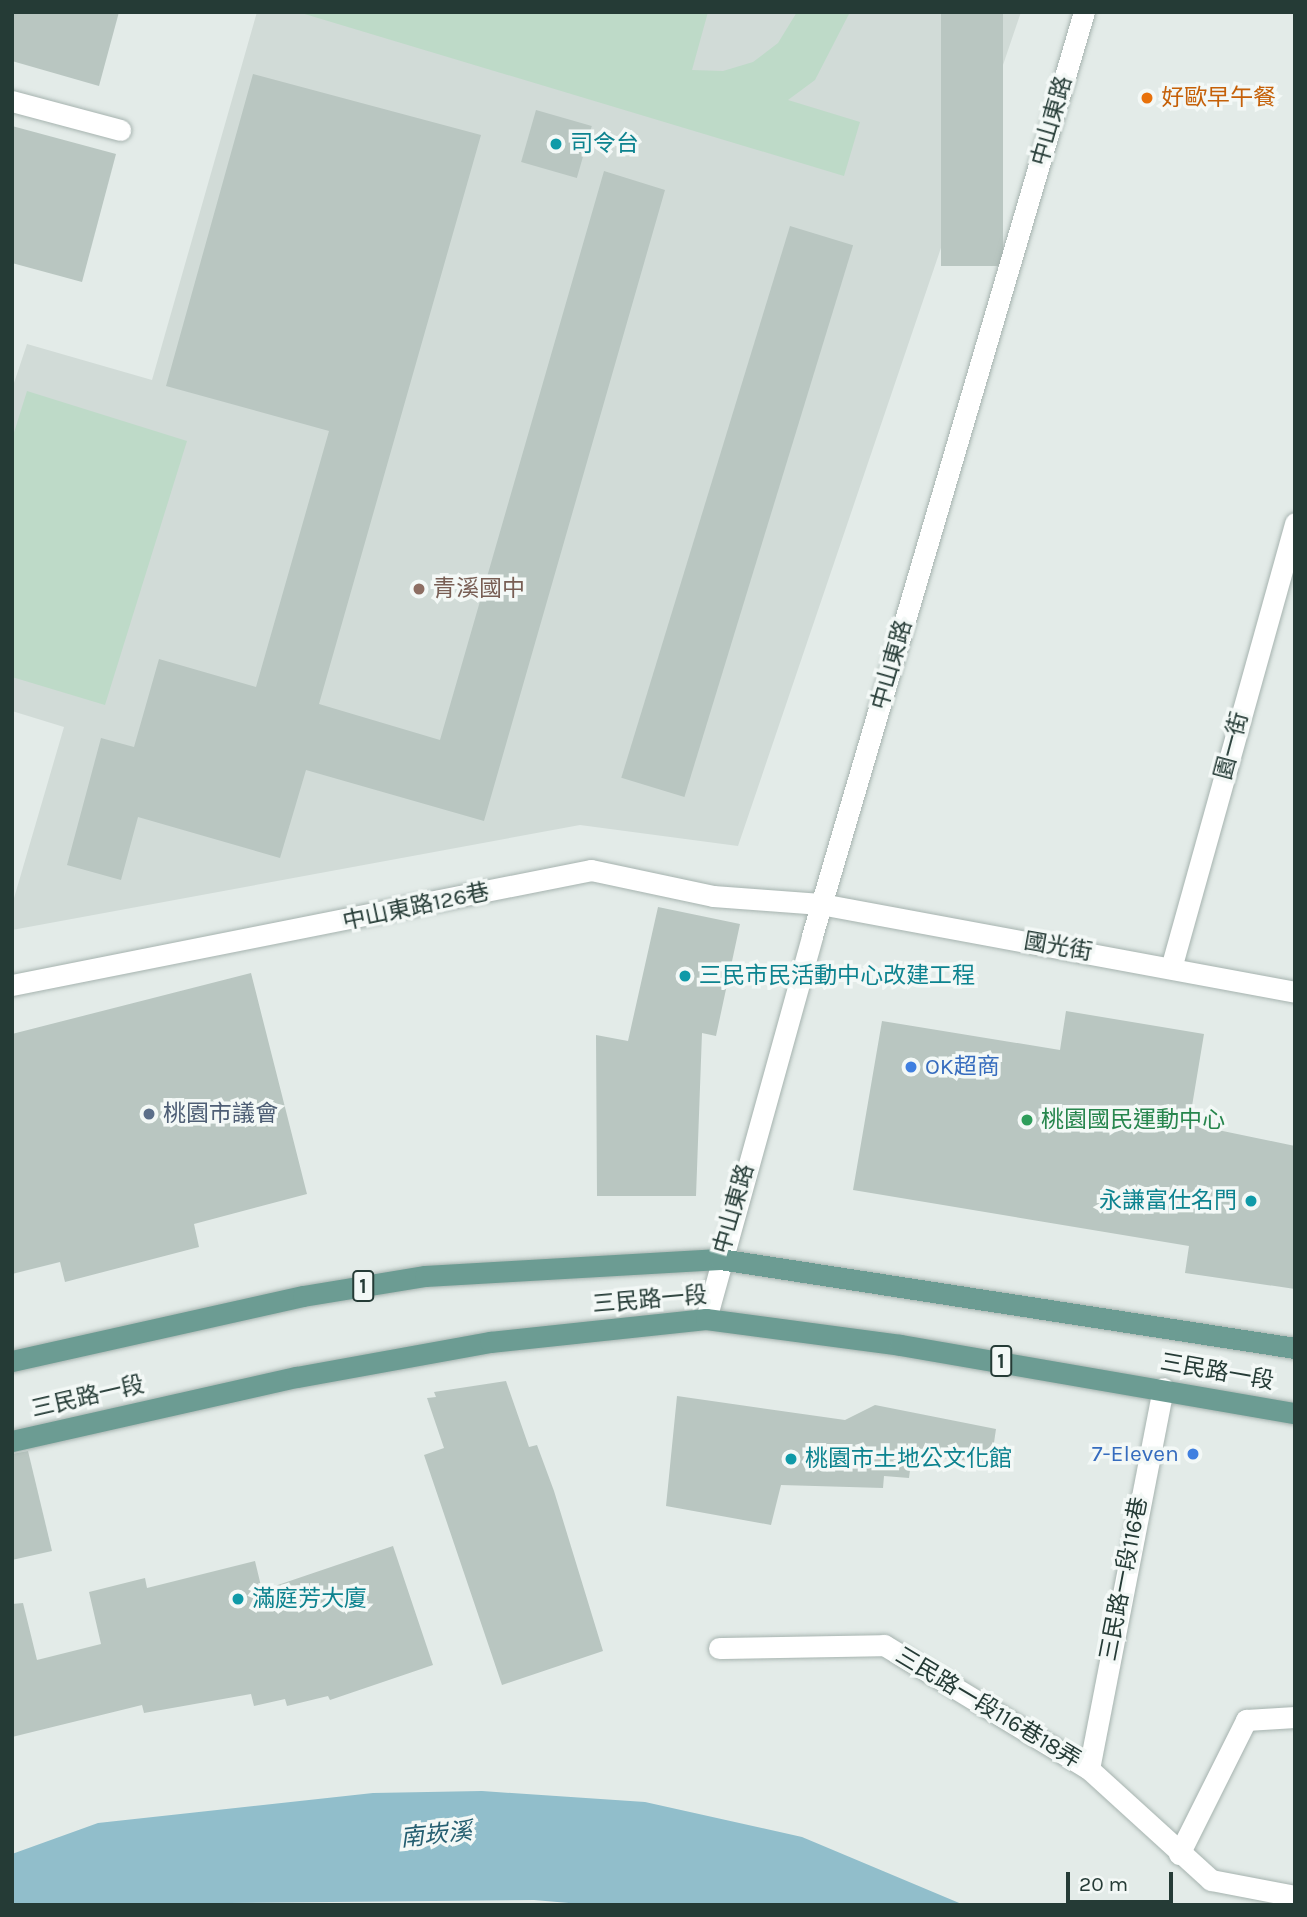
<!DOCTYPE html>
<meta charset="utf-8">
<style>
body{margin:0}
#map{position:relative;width:1307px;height:1917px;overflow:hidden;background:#e3ebe8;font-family:Karla,"Noto Sans TC",sans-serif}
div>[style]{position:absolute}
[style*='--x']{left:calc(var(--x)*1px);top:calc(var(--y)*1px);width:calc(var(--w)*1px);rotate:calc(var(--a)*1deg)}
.built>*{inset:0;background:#d1dbd7}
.green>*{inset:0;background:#bedac8}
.water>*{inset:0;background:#91becb}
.building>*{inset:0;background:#b9c6c1;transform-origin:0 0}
.roads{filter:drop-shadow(0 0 2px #a6b3af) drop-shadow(0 0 2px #a6b3af)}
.service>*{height:21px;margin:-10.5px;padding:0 10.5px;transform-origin:10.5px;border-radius:10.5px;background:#fff}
.minor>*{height:21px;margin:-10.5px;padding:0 10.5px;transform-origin:10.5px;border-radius:10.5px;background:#fff}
.tertiary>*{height:21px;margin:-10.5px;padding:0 10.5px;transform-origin:10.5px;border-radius:10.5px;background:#fff}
.primary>*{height:21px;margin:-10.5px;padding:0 10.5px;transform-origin:10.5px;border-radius:10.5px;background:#6c9c93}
.dots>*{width:19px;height:19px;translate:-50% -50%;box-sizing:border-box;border:4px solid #f3f8f6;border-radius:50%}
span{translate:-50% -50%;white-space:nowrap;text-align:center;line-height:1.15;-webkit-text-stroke:7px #f3f8f6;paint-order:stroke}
.shield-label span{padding:2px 5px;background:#f3f8f6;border:2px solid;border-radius:5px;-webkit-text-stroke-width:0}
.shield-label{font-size:21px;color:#253b36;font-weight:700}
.food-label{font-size:23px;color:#c56008}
.left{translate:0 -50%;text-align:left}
.street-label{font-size:23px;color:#253b36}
.culture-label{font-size:23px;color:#0d838f}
.right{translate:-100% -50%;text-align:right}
.education-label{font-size:23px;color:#785e54}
.shop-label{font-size:23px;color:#366cbe}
.service-label{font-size:23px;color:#4e5e75}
.leisure-label{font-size:23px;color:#27864d}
.water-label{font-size:24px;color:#255f71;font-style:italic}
.frame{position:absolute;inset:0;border:14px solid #253b36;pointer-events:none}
.scale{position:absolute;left:1066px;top:1872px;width:107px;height:32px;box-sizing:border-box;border:4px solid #253b36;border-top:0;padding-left:9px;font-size:21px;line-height:24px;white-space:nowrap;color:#253b36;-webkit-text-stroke:5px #f3f8f6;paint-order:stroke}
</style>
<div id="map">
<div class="built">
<div style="clip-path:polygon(257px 12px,1021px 12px,738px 846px,580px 825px,12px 930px,12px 905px,64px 727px,12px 711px,12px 389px,27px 344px,152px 380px)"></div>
</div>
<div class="green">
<div style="clip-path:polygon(298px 12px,708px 12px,692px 70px,723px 71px,753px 62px,778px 43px,797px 12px,850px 12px,815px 80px,788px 100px,860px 122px,844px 176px)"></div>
<div style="clip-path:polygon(27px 391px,187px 441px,105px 705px,12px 677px,12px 439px)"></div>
</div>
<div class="water">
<div style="clip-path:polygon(482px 1791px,645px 1802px,802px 1837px,964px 1905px,592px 1905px,534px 1900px,12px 1905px,12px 1854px,98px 1823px,373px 1793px)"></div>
</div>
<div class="building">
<div style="clip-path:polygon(12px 12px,119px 12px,99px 86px,12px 61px)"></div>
<div style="left:941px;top:12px;width:62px;height:254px"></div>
<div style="clip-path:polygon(253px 74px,481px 135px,319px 704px,440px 740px,604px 171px,665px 190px,484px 821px,306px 770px,280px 858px,138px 817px,121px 880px,67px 865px,101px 738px,134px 747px,159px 659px,256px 687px,329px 431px,166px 386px)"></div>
<div style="left:536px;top:110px;width:58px;height:54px;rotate:16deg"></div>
<div style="clip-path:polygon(12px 126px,116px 154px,82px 282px,12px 263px)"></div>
<div style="left:790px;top:226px;width:66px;height:577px;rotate:17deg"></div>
<div style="clip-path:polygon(658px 907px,740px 924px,716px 1036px,702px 1033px,696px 1196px,597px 1196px,596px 1035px,628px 1041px)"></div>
<div style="clip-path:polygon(251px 973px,307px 1194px,194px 1224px,199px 1247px,65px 1282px,60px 1262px,12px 1274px,12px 1034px)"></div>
<div style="clip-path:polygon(1066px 1011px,1204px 1034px,1189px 1124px,1295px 1146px,1295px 1289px,1185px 1273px,1189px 1246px,853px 1190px,882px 1021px,1060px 1050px)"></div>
<div style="clip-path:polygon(506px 1381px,529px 1447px,537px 1445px,554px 1491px,603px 1651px,502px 1685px,424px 1455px,444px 1448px,427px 1398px,436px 1397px,434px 1392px)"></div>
<div style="clip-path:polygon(677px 1396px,845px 1420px,875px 1405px,996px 1429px,991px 1463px,912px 1455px,909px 1478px,884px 1476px,883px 1488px,781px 1485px,771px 1525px,666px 1506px)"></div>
<div style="clip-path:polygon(28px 1451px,52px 1551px,12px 1560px,12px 1454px)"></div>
<div style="clip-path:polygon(393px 1546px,433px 1665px,330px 1700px,328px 1696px,287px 1706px,285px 1699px,254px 1706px,251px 1694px,144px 1713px,142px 1705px,12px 1737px,12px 1604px,23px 1603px,37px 1660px,101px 1644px,89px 1592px,145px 1578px,147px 1588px,255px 1561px,261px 1586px,272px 1587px)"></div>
</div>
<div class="roads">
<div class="service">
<div style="--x:12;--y:101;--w:112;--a:15"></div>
<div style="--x:821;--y:904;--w:482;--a:10.5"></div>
<div style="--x:1171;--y:968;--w:462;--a:-74.4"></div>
<div style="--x:719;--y:1648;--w:165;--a:-1"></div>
<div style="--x:884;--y:1645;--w:240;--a:31.2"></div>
<div style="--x:1089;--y:1769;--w:165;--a:42.3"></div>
<div style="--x:1211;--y:1880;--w:86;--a:10.8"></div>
<div style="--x:1089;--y:1769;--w:388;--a:-79"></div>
<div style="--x:1179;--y:1854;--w:150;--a:-63.4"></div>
<div style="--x:1246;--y:1720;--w:49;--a:-3.5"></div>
</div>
<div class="minor">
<div style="--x:12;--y:985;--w:590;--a:-11.23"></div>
<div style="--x:591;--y:870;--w:125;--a:12"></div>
<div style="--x:713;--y:896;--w:108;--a:4.2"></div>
</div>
<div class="tertiary">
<div style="--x:706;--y:1319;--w:397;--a:-74.5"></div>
<div style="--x:812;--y:936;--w:963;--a:-73.6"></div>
</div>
<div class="primary">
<div style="--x:12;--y:1361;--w:298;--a:-12.6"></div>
<div style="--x:303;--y:1296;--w:124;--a:-9.3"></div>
<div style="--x:425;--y:1276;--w:295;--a:-3.3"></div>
<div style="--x:720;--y:1259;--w:582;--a:8.8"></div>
<div style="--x:12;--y:1441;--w:292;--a:-12.7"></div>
<div style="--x:297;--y:1377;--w:196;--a:-10.3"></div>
<div style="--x:490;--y:1342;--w:217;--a:-6.1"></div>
<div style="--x:706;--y:1319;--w:196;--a:7.6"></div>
<div style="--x:900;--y:1345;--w:401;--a:9.8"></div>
</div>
</div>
<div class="dots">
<div style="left:1147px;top:98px;background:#e8710a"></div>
<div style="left:556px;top:144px;background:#0f9aa8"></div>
<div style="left:419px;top:589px;background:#8d6e63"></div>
<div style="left:685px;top:976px;background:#0f9aa8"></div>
<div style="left:911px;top:1067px;background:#3f7fe0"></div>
<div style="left:149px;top:1114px;background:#5c6f8a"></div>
<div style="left:1027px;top:1120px;background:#2e9e5b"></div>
<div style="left:1251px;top:1201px;background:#0f9aa8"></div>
<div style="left:1193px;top:1454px;background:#3f7fe0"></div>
<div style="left:791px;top:1459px;background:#0f9aa8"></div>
<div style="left:238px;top:1599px;background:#0f9aa8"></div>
</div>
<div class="shield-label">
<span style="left:363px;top:1286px">1</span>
<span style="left:1001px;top:1361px">1</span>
</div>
<div class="food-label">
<span class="left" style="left:1161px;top:98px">好歐早午餐</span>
</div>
<div class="street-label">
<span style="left:1052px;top:121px;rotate:-74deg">中山東路</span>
<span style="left:892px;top:665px;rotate:-74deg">中山東路</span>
<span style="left:1232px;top:746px;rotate:-75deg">園一街</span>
<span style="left:416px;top:907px;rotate:-12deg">中山東路126巷</span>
<span style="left:1058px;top:947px;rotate:10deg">國光街</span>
<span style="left:734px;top:1209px;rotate:-74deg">中山東路</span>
<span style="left:650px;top:1300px;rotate:-5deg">三民路一段</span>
<span style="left:1217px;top:1372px;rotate:10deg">三民路一段</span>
<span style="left:88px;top:1397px;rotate:-13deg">三民路一段</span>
<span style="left:1124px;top:1579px;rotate:-79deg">三民路一段116巷</span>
<span style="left:988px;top:1708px;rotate:31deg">三民路一段116巷18弄</span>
</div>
<div class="culture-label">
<span class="left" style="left:570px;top:144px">司令台</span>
<span class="left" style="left:699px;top:976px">三民市民活動中心改建工程</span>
<span class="right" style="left:1237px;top:1201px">永謙富仕名門</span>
<span class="left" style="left:805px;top:1459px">桃園市土地公文化館</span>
<span class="left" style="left:252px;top:1599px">滿庭芳大廈</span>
</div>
<div class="education-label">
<span class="left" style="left:433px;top:589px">青溪國中</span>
</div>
<div class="shop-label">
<span class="left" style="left:925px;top:1067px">OK超商</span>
<span class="right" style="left:1179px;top:1454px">7-Eleven</span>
</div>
<div class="service-label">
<span class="left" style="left:163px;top:1114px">桃園市議會</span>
</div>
<div class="leisure-label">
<span class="left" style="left:1041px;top:1120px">桃園國民運動中心</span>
</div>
<div class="water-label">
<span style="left:436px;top:1835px;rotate:-6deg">南崁溪</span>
</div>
<div class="frame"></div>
<div class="scale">20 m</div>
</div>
